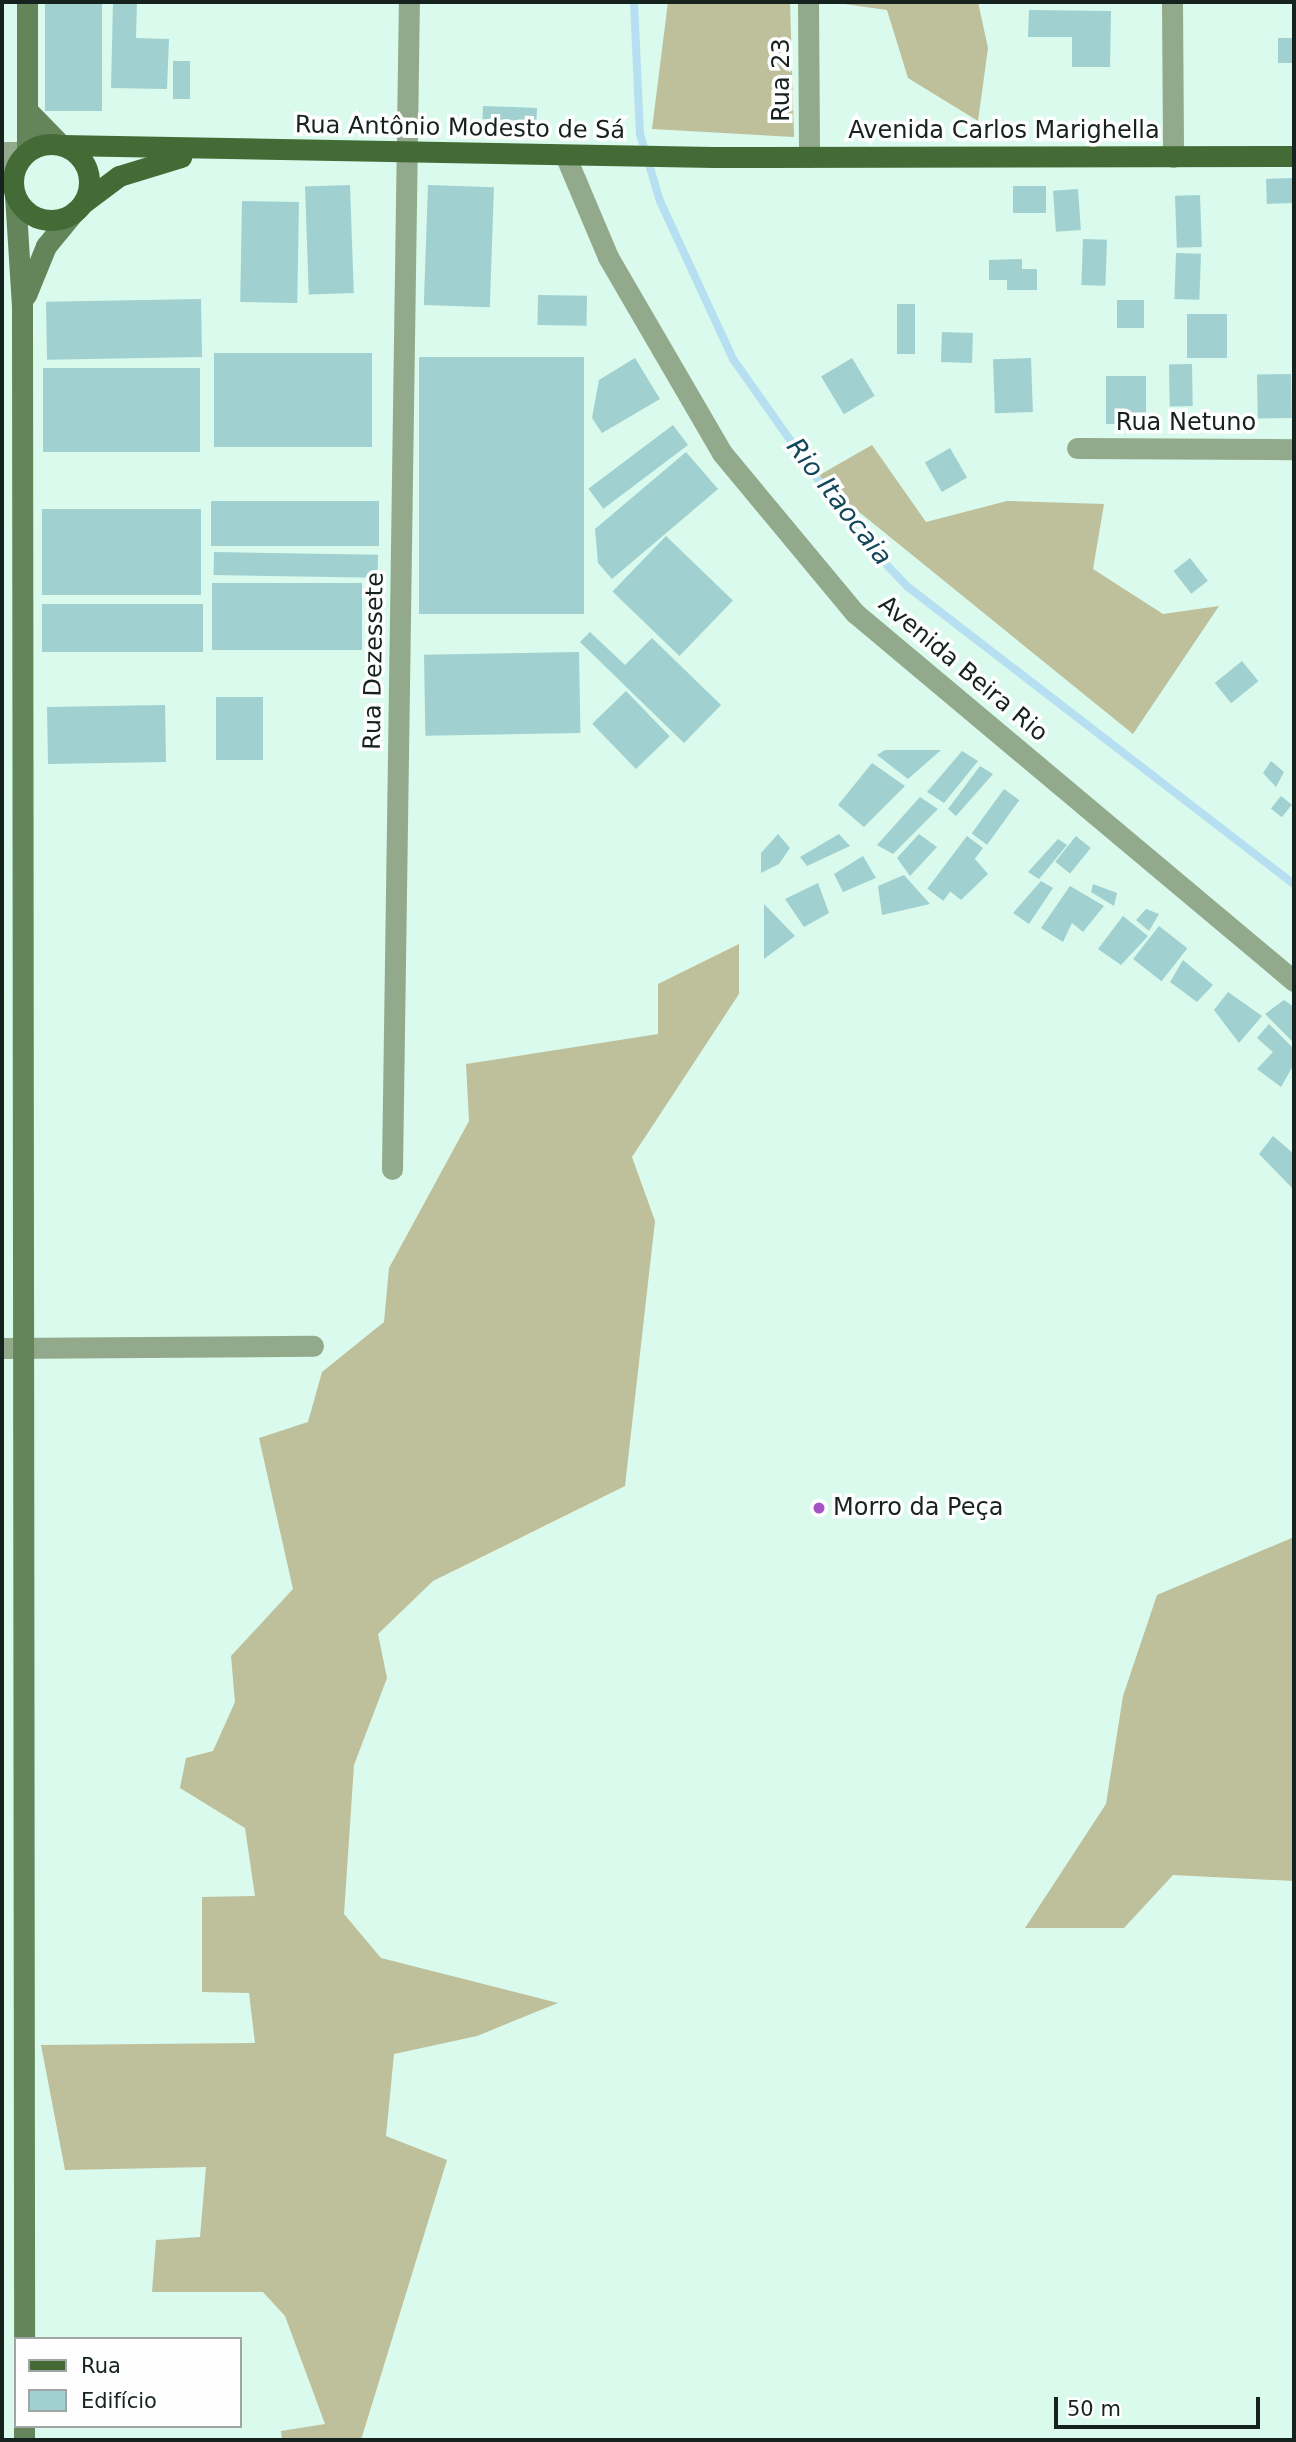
<!DOCTYPE html>
<meta charset="utf-8">
<style>
body{margin:0}
#map{position:relative;width:1296px;height:2442px;overflow:hidden;background:#d9faec;font-family:"DejaVu Sans",sans-serif}
div>[style]{position:absolute}
[style*='--x']{left:calc(var(--x)*1px);top:calc(var(--y)*1px);width:calc(var(--w)*1px);rotate:calc(var(--a)*1deg)}
.forest>*{inset:0;background:#bebf9b}
.stream>*{height:8px;margin:-4px;padding:0 4px;transform-origin:4px;border-radius:4px;background:#b6dff1}
.building>*{inset:0;background:#a0d0d0;transform-origin:0 0}
.street>*{height:21px;margin:-10.5px;padding:0 10.5px;transform-origin:10.5px;border-radius:10.5px;background:#92a98b}
.secondary>*{height:21px;margin:-10.5px;padding:0 10.5px;transform-origin:10.5px;border-radius:10.5px;background:#64855a}
.primary>*{height:21px;margin:-10.5px;padding:0 10.5px;transform-origin:10.5px;border-radius:10.5px;background:#446b36}
.primary>.ring{margin:-10.5px;padding:0;box-sizing:content-box;background:none;border:21px solid #446b36;border-radius:50%}
.dots>*{width:19px;height:19px;translate:-50% -50%;box-sizing:border-box;border:4px solid #fefefe;border-radius:50%}
span{translate:-50% -50%;white-space:nowrap;text-align:center;line-height:1.15;-webkit-text-stroke:7px #fefefe;paint-order:stroke}
.street-label{font-size:24px;color:#16221d}
.poi-label{font-size:24px;color:#16221d}
.left{translate:0 -50%;text-align:left}
.water-label{font-size:26px;color:#11475b;font-style:italic}
.frame{position:absolute;inset:0;border:4px solid #16221d;pointer-events:none}
.legend{position:absolute;left:14px;top:2337px;width:228px;height:91px;box-sizing:border-box;background:#fefefe;border:2px solid #a1a6a4;margin:0;padding:9px 12px;list-style:none;font-size:21px;color:#16221d}
.legend li{display:flex;align-items:center;gap:14px;height:35px}
.legend b{width:35px;border:2px solid #a1a6a4}
.scale{position:absolute;left:1054px;top:2397px;width:206px;height:32px;box-sizing:border-box;border:4px solid #16221d;border-top:0;padding-left:9px;font-size:21px;line-height:24px;white-space:nowrap;color:#16221d;-webkit-text-stroke:5px #fefefe;paint-order:stroke}
</style>
<div id="map">
<div class="forest">
<div style="clip-path:polygon(668px 2px,790px 2px,794px 137px,652px 129px)"></div>
<div style="clip-path:polygon(830px 2px,978px 2px,988px 48px,978px 121px,908px 78px,887px 10px)"></div>
<div style="clip-path:polygon(872px 445px,926px 522px,1007px 501px,1104px 504px,1093px 569px,1163px 614px,1219px 606px,1133px 734px,816px 477px)"></div>
<div style="clip-path:polygon(739px 944px,739px 994px,632px 1157px,655px 1221px,625px 1486px,433px 1581px,378px 1634px,387px 1678px,354px 1765px,344px 1914px,381px 1958px,558px 2003px,477px 2036px,394px 2054px,386px 2136px,447px 2160px,361px 2440px,282px 2440px,281px 2431px,325px 2424px,285px 2316px,263px 2292px,152px 2292px,156px 2240px,200px 2237px,206px 2167px,65px 2170px,41px 2045px,255px 2043px,249px 1993px,202px 1992px,202px 1897px,255px 1896px,245px 1828px,180px 1788px,186px 1758px,213px 1751px,235px 1702px,231px 1656px,293px 1589px,259px 1438px,308px 1422px,322px 1372px,384px 1322px,389px 1268px,469px 1121px,466px 1064px,658px 1034px,658px 984px)"></div>
<div style="clip-path:polygon(1294px 1537px,1294px 1881px,1173px 1875px,1124px 1928px,1025px 1928px,1106px 1804px,1123px 1696px,1157px 1595px)"></div>
</div>
<div class="stream">
<div style="--x:634;--y:2;--w:132;--a:87.4"></div>
<div style="--x:640;--y:134;--w:70;--a:73.4"></div>
<div style="--x:660;--y:201;--w:174;--a:65.2"></div>
<div style="--x:733;--y:359;--w:212;--a:54.8"></div>
<div style="--x:855;--y:532;--w:76;--a:46.1"></div>
<div style="--x:908;--y:587;--w:487;--a:37.6"></div>
</div>
<div class="building">
<div style="left:45px;top:2px;width:57px;height:109px"></div>
<div style="clip-path:polygon(113px 2px,137px 2px,136px 38px,169px 39px,167px 89px,111px 88px)"></div>
<div style="clip-path:polygon(1029px 10px,1111px 11px,1110px 67px,1072px 67px,1072px 37px,1028px 37px)"></div>
<div style="left:1278px;top:38px;width:16px;height:25px"></div>
<div style="left:173px;top:61px;width:17px;height:38px"></div>
<div style="left:483px;top:106px;width:54px;height:13px;rotate:2deg"></div>
<div style="left:1293px;top:178px;width:25px;height:27px;rotate:88deg"></div>
<div style="left:350px;top:185px;width:108px;height:45px;rotate:88deg"></div>
<div style="left:428px;top:185px;width:66px;height:120px;rotate:2deg"></div>
<div style="left:1013px;top:186px;width:33px;height:27px"></div>
<div style="left:1078px;top:189px;width:41px;height:25px;rotate:86deg"></div>
<div style="left:1200px;top:195px;width:52px;height:25px;rotate:88deg"></div>
<div style="left:242px;top:201px;width:57px;height:101px;rotate:1deg"></div>
<div style="left:1083px;top:239px;width:24px;height:46px;rotate:2deg"></div>
<div style="left:1176px;top:253px;width:25px;height:46px;rotate:2deg"></div>
<div style="clip-path:polygon(1022px 259px,1022px 269px,1037px 269px,1037px 290px,1007px 290px,1007px 280px,989px 280px,989px 260px)"></div>
<div style="left:538px;top:295px;width:49px;height:30px;rotate:1deg"></div>
<div style="left:201px;top:299px;width:58px;height:155px;rotate:89deg"></div>
<div style="left:1117px;top:300px;width:27px;height:28px"></div>
<div style="left:897px;top:304px;width:18px;height:50px"></div>
<div style="left:1187px;top:314px;width:40px;height:44px"></div>
<div style="left:942px;top:332px;width:31px;height:30px;rotate:2deg"></div>
<div style="left:214px;top:353px;width:158px;height:94px"></div>
<div style="left:419px;top:357px;width:165px;height:257px"></div>
<div style="clip-path:polygon(635px 358px,660px 399px,602px 433px,592px 418px,599px 380px)"></div>
<div style="left:852px;top:358px;width:44px;height:36px;rotate:59deg"></div>
<div style="left:1031px;top:358px;width:54px;height:38px;rotate:88deg"></div>
<div style="left:1192px;top:364px;width:42px;height:23px;rotate:89deg"></div>
<div style="left:43px;top:368px;width:157px;height:84px"></div>
<div style="left:1291px;top:374px;width:44px;height:34px;rotate:89deg"></div>
<div style="left:1106px;top:376px;width:40px;height:48px"></div>
<div style="left:673px;top:425px;width:25px;height:106px;rotate:53deg"></div>
<div style="left:950px;top:448px;width:34px;height:29px;rotate:60deg"></div>
<div style="clip-path:polygon(686px 452px,718px 489px,612px 579px,598px 563px,595px 529px)"></div>
<div style="left:211px;top:501px;width:168px;height:45px"></div>
<div style="left:42px;top:509px;width:159px;height:86px"></div>
<div style="left:666px;top:536px;width:93px;height:77px;rotate:44deg"></div>
<div style="left:214px;top:552px;width:164px;height:23px;rotate:1deg"></div>
<div style="left:1190px;top:558px;width:29px;height:21px;rotate:52deg"></div>
<div style="left:212px;top:583px;width:150px;height:67px"></div>
<div style="left:42px;top:604px;width:161px;height:48px"></div>
<div style="clip-path:polygon(590px 632px,625px 665px,652px 638px,721px 705px,684px 743px,580px 642px)"></div>
<div style="left:579px;top:652px;width:81px;height:155px;rotate:89deg"></div>
<div style="left:1242px;top:661px;width:26px;height:35px;rotate:51deg"></div>
<div style="left:626px;top:691px;width:63px;height:47px;rotate:46deg"></div>
<div style="left:216px;top:697px;width:47px;height:63px"></div>
<div style="left:165px;top:705px;width:57px;height:118px;rotate:89deg"></div>
<div style="clip-path:polygon(885px 750px,941px 750px,908px 779px,877px 755px)"></div>
<div style="clip-path:polygon(962px 751px,978px 761px,944px 803px,927px 792px)"></div>
<div style="clip-path:polygon(1271px 761px,1284px 772px,1276px 787px,1263px 773px)"></div>
<div style="clip-path:polygon(872px 763px,905px 786px,864px 827px,838px 805px)"></div>
<div style="clip-path:polygon(980px 766px,993px 774px,956px 816px,948px 809px)"></div>
<div style="left:1004px;top:789px;width:19px;height:55px;rotate:36deg"></div>
<div style="left:1281px;top:796px;width:14px;height:16px;rotate:39deg"></div>
<div style="clip-path:polygon(920px 797px,938px 809px,893px 854px,877px 845px)"></div>
<div style="clip-path:polygon(778px 834px,790px 848px,779px 864px,761px 873px,761px 853px)"></div>
<div style="clip-path:polygon(839px 834px,850px 846px,807px 866px,800px 857px)"></div>
<div style="clip-path:polygon(919px 834px,937px 847px,910px 876px,897px 858px)"></div>
<div style="left:967px;top:836px;width:20px;height:66px;rotate:37deg"></div>
<div style="left:1076px;top:836px;width:19px;height:33px;rotate:39deg"></div>
<div style="clip-path:polygon(1058px 839px,1067px 845px,1039px 879px,1028px 872px)"></div>
<div style="clip-path:polygon(863px 856px,876px 878px,843px 892px,834px 874px)"></div>
<div style="clip-path:polygon(975px 859px,988px 874px,961px 900px,947px 889px)"></div>
<div style="clip-path:polygon(904px 875px,930px 904px,882px 915px,878px 886px)"></div>
<div style="clip-path:polygon(1041px 881px,1053px 888px,1029px 924px,1013px 913px)"></div>
<div style="clip-path:polygon(818px 883px,829px 913px,804px 927px,785px 899px)"></div>
<div style="clip-path:polygon(1093px 884px,1117px 893px,1114px 906px,1091px 892px)"></div>
<div style="clip-path:polygon(1070px 886px,1104px 906px,1083px 932px,1072px 923px,1063px 942px,1041px 928px)"></div>
<div style="clip-path:polygon(764px 904px,795px 936px,764px 959px)"></div>
<div style="clip-path:polygon(1146px 909px,1159px 914px,1149px 931px,1136px 920px)"></div>
<div style="clip-path:polygon(1123px 916px,1148px 936px,1121px 965px,1098px 949px)"></div>
<div style="left:1159px;top:926px;width:36px;height:42px;rotate:38deg"></div>
<div style="clip-path:polygon(1183px 960px,1213px 985px,1197px 1002px,1170px 982px)"></div>
<div style="clip-path:polygon(1228px 992px,1262px 1016px,1239px 1043px,1214px 1010px)"></div>
<div style="clip-path:polygon(1284px 1000px,1294px 1007px,1294px 1043px,1265px 1014px)"></div>
<div style="clip-path:polygon(1269px 1024px,1294px 1049px,1294px 1064px,1281px 1087px,1257px 1069px,1273px 1052px,1257px 1038px)"></div>
<div style="clip-path:polygon(1273px 1136px,1294px 1154px,1294px 1190px,1259px 1154px)"></div>
</div>
<div class="street">
<div style="--x:808;--y:2;--w:155;--a:89.6"></div>
<div style="--x:1172;--y:2;--w:155;--a:89.6"></div>
<div style="--x:2;--y:152;--w:25;--a:0"></div>
<div style="--x:565;--y:155;--w:111;--a:67.1"></div>
<div style="--x:608;--y:257;--w:227;--a:59.8"></div>
<div style="--x:722;--y:453;--w:208;--a:50.3"></div>
<div style="--x:855;--y:613;--w:573;--a:39.97"></div>
<div style="--x:2;--y:169;--w:18;--a:56"></div>
<div style="--x:1077;--y:448;--w:217;--a:0.3"></div>
<div style="--x:392;--y:1169;--w:1167;--a:-89.17"></div>
<div style="--x:2;--y:1348;--w:311;--a:-0.4"></div>
</div>
<div class="secondary">
<div style="--x:27;--y:2;--w:150;--a:90"></div>
<div style="--x:27;--y:110;--w:49;--a:45.8"></div>
<div style="--x:15;--y:195;--w:112;--a:86.4"></div>
<div style="--x:22;--y:307;--w:2032;--a:89.94"></div>
<div style="--x:26;--y:295;--w:53;--a:-67.8"></div>
<div style="--x:46;--y:246;--w:44;--a:-50.5"></div>
<div style="--x:24;--y:2426;--w:14;--a:90"></div>
</div>
<div class="primary">
<div class="ring" style="left:13px;top:144px;width:55px;height:55px"></div>
<div style="--x:61;--y:145;--w:652;--a:1.05"></div>
<div style="--x:713;--y:157;--w:581;--a:-0.1"></div>
<div style="--x:83;--y:203;--w:45;--a:-36.9"></div>
<div style="--x:119;--y:176;--w:65;--a:-17"></div>
</div>
<div class="dots">
<div style="left:819px;top:1508px;background:#a554c5"></div>
</div>
<div class="street-label">
<span style="left:782px;top:80px;rotate:-90deg">Rua 23</span>
<span style="left:460px;top:128px;rotate:1deg">Rua Antônio Modesto de Sá</span>
<span style="left:1004px;top:131px">Avenida Carlos Marighella</span>
<span style="left:1186px;top:423px">Rua Netuno</span>
<span style="left:374px;top:661px;rotate:-89deg">Rua Dezessete</span>
<span style="left:963px;top:669px;rotate:40deg">Avenida Beira Rio</span>
</div>
<div class="poi-label">
<span class="left" style="left:833px;top:1508px">Morro da Peça</span>
</div>
<div class="water-label">
<span style="left:839px;top:502px;rotate:52deg">Rio Itaocaia</span>
</div>
<div class="frame"></div>
<ul class="legend">
<li><b style="height:9px;background:#446b36"></b>Rua</li>
<li><b style="height:19px;background:#a0d0d0"></b>Edifício</li>
</ul>
<div class="scale">50 m</div>
</div>
